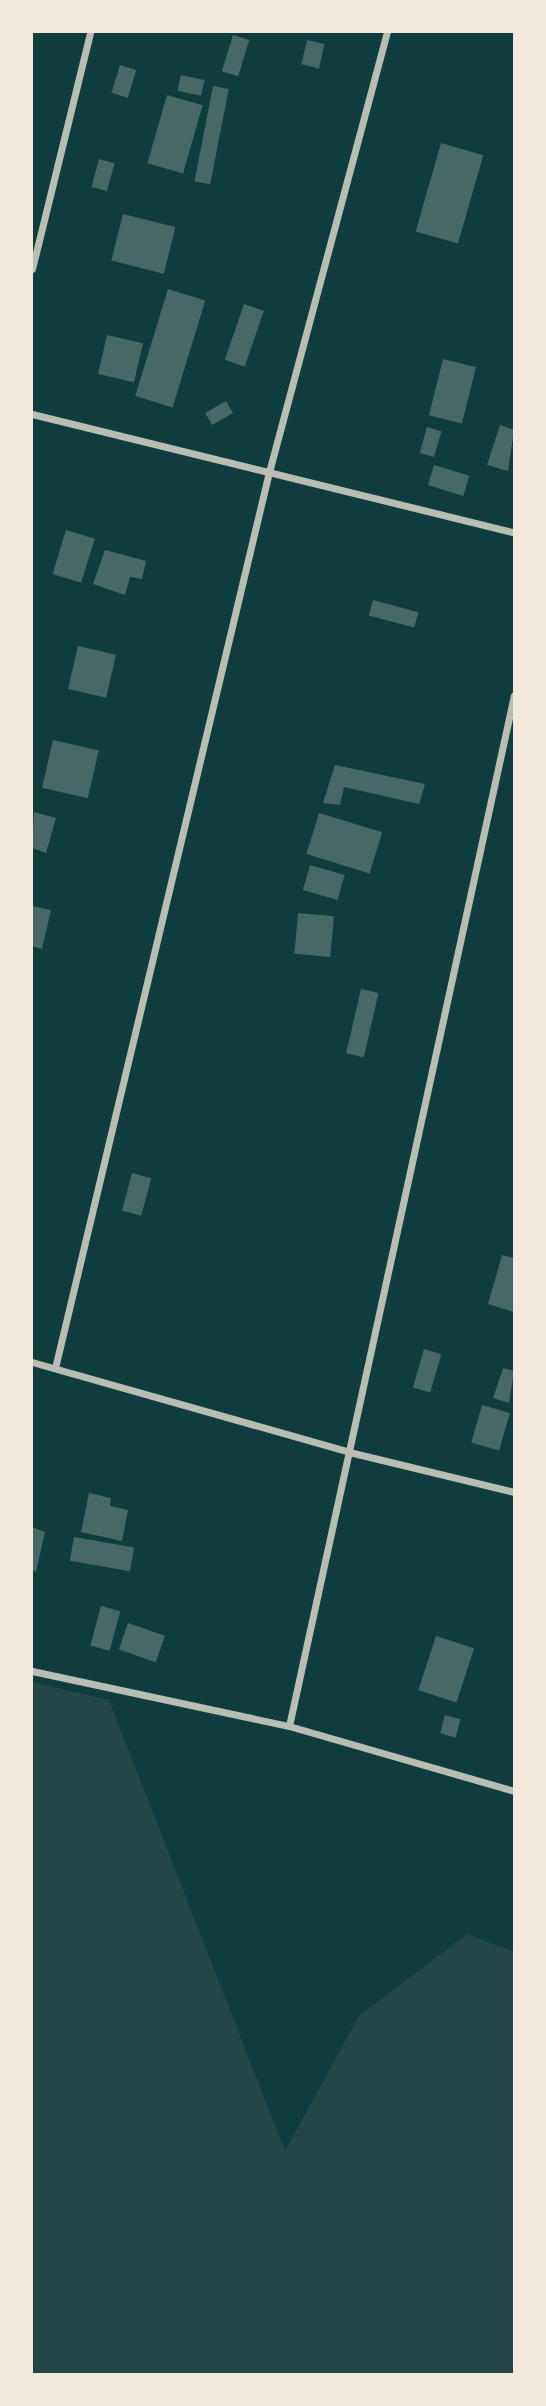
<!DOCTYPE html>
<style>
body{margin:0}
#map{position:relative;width:546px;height:2406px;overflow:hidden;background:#0f3d3e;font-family:"Roboto Condensed",sans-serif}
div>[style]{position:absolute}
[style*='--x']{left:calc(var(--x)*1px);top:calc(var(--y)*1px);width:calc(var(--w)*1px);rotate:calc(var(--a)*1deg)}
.green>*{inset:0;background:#244646}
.building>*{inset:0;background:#486865;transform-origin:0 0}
.minor>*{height:7px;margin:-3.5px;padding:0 3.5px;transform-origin:3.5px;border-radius:3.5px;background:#b8beb3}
span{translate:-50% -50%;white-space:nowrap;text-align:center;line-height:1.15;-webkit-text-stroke:5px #f1e9da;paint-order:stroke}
.frame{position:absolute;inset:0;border:33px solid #f1e9da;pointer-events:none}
</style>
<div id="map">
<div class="green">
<div style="clip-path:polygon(32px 1682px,109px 1700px,285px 2151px,359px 2016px,467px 1934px,514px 1952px,514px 2374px,32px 2374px)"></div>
</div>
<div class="building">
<div style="left:233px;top:35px;width:17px;height:38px;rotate:17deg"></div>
<div style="left:307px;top:40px;width:18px;height:25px;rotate:13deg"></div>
<div style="left:120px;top:65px;width:17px;height:29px;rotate:17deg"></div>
<div style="left:181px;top:75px;width:24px;height:16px;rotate:12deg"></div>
<div style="left:213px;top:86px;width:16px;height:97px;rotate:11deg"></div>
<div style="left:167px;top:95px;width:37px;height:71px;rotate:16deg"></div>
<div style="left:441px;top:143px;width:44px;height:92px;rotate:16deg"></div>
<div style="left:99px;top:159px;width:16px;height:29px;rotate:15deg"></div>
<div style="left:123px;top:214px;width:54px;height:48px;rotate:14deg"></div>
<div style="left:168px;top:289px;width:39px;height:112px;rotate:17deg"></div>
<div style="left:244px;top:304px;width:21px;height:59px;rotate:19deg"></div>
<div style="left:107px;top:335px;width:37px;height:40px;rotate:13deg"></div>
<div style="left:443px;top:359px;width:34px;height:58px;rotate:14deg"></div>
<div style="left:226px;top:401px;width:14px;height:24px;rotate:60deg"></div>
<div style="clip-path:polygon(500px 425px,514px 430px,508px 471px,487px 465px)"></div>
<div style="left:427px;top:427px;width:15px;height:27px;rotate:16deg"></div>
<div style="left:434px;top:465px;width:37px;height:21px;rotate:17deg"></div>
<div style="left:66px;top:530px;width:30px;height:46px;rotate:17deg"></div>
<div style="clip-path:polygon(105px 550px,146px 561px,142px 579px,130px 577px,125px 595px,93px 584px)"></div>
<div style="left:373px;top:600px;width:47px;height:16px;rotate:15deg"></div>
<div style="left:78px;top:646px;width:39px;height:44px;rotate:13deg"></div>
<div style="left:53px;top:740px;width:47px;height:49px;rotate:13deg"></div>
<div style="clip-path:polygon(335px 765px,425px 784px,419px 804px,344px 787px,340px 805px,323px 803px)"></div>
<div style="clip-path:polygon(34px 812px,56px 818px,46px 853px,32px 848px)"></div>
<div style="left:319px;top:813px;width:66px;height:43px;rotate:17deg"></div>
<div style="left:310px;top:865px;width:36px;height:26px;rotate:16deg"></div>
<div style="clip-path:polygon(32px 906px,51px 910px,42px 949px,32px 946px)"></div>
<div style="left:298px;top:913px;width:36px;height:41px;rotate:5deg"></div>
<div style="left:361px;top:989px;width:18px;height:66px;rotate:13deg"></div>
<div style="left:132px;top:1173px;width:20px;height:39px;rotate:15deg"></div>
<div style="clip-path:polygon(502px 1255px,514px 1258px,514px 1312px,488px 1304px)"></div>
<div style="left:424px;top:1349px;width:18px;height:40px;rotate:16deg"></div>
<div style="clip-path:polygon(503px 1368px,514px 1371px,509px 1403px,493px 1398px)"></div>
<div style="left:482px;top:1405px;width:29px;height:39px;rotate:16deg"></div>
<div style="clip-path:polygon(89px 1493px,111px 1498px,110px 1506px,128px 1510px,122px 1541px,81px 1532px)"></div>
<div style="clip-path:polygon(32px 1527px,45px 1532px,36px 1572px,32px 1570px)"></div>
<div style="left:74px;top:1537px;width:61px;height:24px;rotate:10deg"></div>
<div style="left:101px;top:1606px;width:20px;height:41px;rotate:15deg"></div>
<div style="left:128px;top:1623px;width:39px;height:28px;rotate:19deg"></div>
<div style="left:436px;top:1636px;width:40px;height:57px;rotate:18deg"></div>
<div style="left:445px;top:1715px;width:16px;height:19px;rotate:15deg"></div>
</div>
<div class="minor">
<div style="--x:32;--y:269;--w:244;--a:-76.2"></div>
<div style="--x:32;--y:414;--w:496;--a:13.8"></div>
<div style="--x:32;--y:1362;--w:330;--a:15.8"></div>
<div style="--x:349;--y:1452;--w:170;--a:13.6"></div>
<div style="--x:55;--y:1368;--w:921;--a:-76.57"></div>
<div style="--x:269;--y:472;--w:456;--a:-75"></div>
<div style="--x:32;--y:1671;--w:263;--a:12.1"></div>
<div style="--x:289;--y:1726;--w:234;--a:16.1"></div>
<div style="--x:289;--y:1726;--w:1055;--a:-77.69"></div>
</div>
<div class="frame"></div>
</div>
